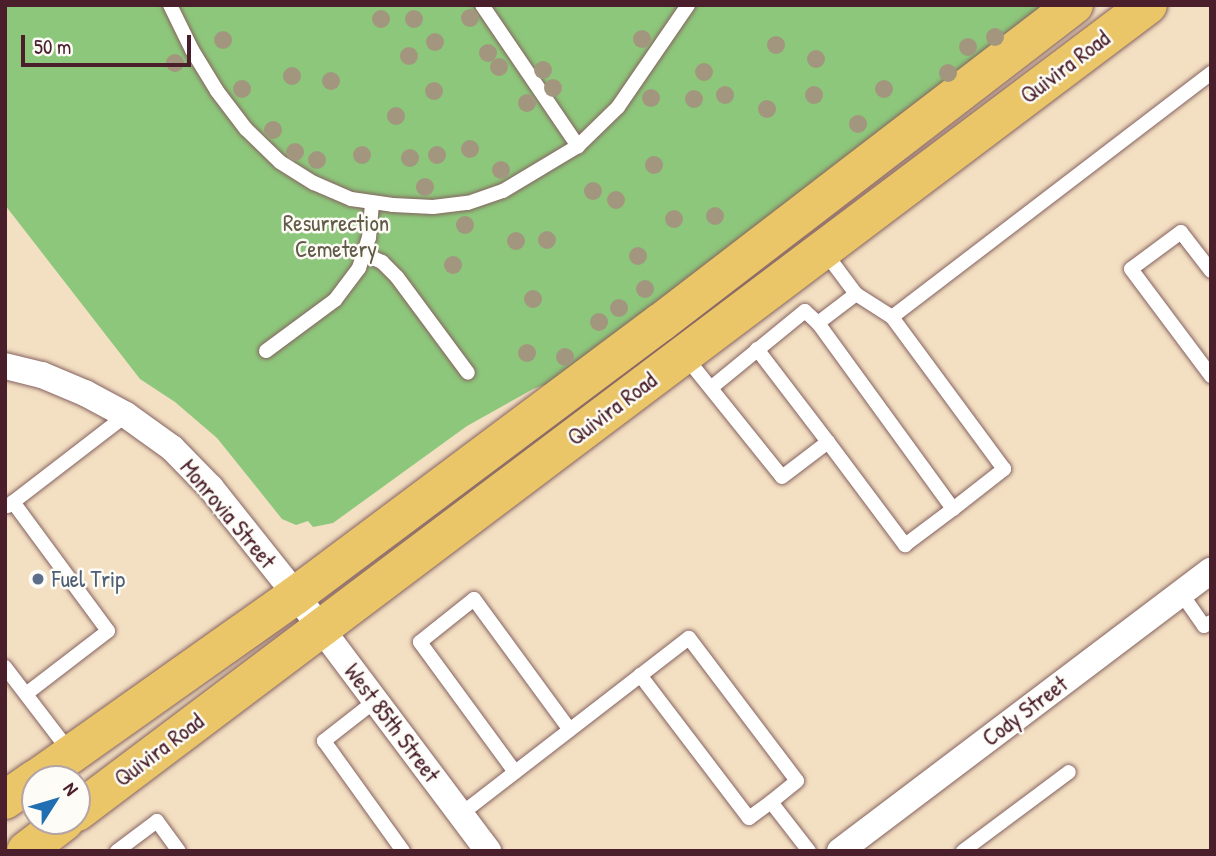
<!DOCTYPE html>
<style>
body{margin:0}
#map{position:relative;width:1216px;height:856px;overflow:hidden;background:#f3dfc2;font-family:"Patrick Hand",sans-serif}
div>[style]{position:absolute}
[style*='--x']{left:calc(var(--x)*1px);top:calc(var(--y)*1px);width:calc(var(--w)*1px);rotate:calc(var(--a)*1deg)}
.green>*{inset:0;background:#8dc77b}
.roads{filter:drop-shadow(0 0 2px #856260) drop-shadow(0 0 2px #856260)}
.lane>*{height:14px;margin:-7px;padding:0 7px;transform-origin:7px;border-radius:7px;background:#fff}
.street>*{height:26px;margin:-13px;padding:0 13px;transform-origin:13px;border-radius:13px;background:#fff}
.primary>*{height:38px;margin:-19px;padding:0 19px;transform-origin:19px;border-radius:19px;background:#eac669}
.trees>*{width:18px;height:18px;margin:-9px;border-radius:50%;background:#a3967e}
.dots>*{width:19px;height:19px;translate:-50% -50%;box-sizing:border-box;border:4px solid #fdfcf7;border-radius:50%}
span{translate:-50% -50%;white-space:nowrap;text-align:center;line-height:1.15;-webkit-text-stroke:5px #fdfcf7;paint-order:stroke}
.street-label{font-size:23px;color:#4a1f2b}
.park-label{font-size:23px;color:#615a47}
.service-label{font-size:23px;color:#4e5e75}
.left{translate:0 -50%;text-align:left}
.frame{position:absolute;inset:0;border:7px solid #4a1f2b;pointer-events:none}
.north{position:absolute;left:21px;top:765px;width:70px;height:70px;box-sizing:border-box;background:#fdfcf7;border:2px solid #b5a4a5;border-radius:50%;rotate:53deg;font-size:19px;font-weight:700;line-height:28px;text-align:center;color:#4a1f2b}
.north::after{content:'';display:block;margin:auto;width:24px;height:32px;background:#1f6fb2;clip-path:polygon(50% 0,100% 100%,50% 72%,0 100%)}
.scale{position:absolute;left:21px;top:35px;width:170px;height:32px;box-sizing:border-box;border:4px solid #4a1f2b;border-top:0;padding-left:9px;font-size:21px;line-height:24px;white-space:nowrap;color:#4a1f2b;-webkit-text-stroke:5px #fdfcf7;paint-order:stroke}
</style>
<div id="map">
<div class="green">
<div style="clip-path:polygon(5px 5px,1055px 5px,558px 380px,533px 389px,467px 426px,333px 523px,313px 527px,308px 521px,296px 525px,282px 519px,217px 438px,175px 402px,140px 379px,5px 205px)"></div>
</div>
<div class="roads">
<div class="lane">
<div style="--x:170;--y:5;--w:50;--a:63.9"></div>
<div style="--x:192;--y:50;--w:48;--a:58.6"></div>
<div style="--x:217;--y:91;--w:48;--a:52.7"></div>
<div style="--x:246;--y:129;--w:47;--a:44.1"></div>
<div style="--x:280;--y:162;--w:40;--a:32"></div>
<div style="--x:314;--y:183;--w:40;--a:23.4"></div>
<div style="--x:351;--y:199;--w:42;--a:8.1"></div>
<div style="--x:393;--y:205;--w:40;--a:2.9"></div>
<div style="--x:433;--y:207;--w:35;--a:-7"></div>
<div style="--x:468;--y:203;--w:37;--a:-19"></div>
<div style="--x:503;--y:191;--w:87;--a:-31"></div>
<div style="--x:578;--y:146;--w:56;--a:-44.3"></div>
<div style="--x:618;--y:107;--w:124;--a:-55.5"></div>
<div style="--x:482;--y:5;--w:171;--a:55.8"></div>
<div style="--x:364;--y:254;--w:20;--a:24"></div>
<div style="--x:382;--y:262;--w:21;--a:45"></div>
<div style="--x:397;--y:277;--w:119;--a:53.5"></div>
<div style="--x:1211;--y:271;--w:49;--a:-127.6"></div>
<div style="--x:1181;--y:232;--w:62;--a:143.5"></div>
<div style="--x:1131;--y:269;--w:134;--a:53.2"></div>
<div style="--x:892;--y:317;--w:402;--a:-37.4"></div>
<div style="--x:818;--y:323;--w:48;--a:-37.3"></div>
<div style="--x:266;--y:351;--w:86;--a:-36.5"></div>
<div style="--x:335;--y:300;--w:40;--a:-53"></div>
<div style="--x:359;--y:268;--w:32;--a:-72"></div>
<div style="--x:369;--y:238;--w:36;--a:-85"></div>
<div style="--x:684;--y:355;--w:156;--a:51.2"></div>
<div style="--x:782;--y:477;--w:58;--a:-37.3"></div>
<div style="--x:828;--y:442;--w:117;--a:-127.4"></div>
<div style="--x:712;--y:387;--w:120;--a:-39.3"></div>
<div style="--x:805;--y:311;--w:18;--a:43"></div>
<div style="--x:818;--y:323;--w:230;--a:54"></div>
<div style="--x:953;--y:509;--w:65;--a:-38.1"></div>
<div style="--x:1004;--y:469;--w:189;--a:-126.4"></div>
<div style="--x:892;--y:317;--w:43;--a:-147.4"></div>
<div style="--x:856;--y:294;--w:54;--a:-126.7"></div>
<div style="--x:828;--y:442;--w:129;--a:53.2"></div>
<div style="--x:905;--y:545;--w:60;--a:-36.9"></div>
<div style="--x:13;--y:502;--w:160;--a:53.6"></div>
<div style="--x:108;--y:631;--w:103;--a:142.5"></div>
<div style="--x:8;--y:506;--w:149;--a:-37.6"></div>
<div style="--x:1181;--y:593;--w:40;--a:55.1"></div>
<div style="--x:1204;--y:626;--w:8;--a:-30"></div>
<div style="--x:5;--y:667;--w:107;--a:52.6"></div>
<div style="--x:640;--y:675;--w:180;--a:52.7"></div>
<div style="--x:749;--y:818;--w:27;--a:-36"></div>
<div style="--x:375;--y:701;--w:65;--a:141.9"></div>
<div style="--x:324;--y:741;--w:135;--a:54.3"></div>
<div style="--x:515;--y:772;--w:161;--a:-126.2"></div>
<div style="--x:420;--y:642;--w:69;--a:-38.5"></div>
<div style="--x:474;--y:599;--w:162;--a:53.8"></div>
<div style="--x:461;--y:814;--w:288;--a:-37.7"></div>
<div style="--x:689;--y:638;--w:179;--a:52.9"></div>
<div style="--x:797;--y:781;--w:33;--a:141"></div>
<div style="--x:771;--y:802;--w:62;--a:52.2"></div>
<div style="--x:117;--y:851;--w:50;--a:-36.9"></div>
<div style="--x:157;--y:821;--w:37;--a:54"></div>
<div style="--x:963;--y:851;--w:132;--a:-36.7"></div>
</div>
<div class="street">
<div style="--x:5;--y:366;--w:38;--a:14"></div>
<div style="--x:42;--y:375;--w:47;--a:22.7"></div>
<div style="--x:85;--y:393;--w:47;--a:28.2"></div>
<div style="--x:126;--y:415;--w:57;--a:35.7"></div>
<div style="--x:172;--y:448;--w:56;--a:45.7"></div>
<div style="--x:211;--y:488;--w:137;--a:51.5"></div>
<div style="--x:296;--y:595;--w:320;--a:53.1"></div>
<div style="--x:840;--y:851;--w:465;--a:-37.1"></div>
</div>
<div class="primary">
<div style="--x:36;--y:779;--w:319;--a:-35.3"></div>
<div style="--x:296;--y:595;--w:454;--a:-36.8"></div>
<div style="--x:660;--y:323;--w:522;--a:-37.53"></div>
<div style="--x:5;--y:800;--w:37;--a:-35"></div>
<div style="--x:77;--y:812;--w:1341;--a:-37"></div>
<div style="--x:26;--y:851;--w:49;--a:-37.6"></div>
</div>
</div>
<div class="trees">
<div style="left:470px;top:18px"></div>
<div style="left:381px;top:19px"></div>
<div style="left:414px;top:19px"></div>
<div style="left:995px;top:37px"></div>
<div style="left:642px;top:39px"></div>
<div style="left:223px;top:40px"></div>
<div style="left:435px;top:42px"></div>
<div style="left:776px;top:45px"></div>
<div style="left:968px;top:47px"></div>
<div style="left:488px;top:53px"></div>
<div style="left:409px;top:56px"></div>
<div style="left:816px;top:59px"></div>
<div style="left:175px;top:63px"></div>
<div style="left:499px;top:67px"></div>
<div style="left:543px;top:70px"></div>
<div style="left:704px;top:72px"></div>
<div style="left:948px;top:73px"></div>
<div style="left:292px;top:76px"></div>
<div style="left:331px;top:81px"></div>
<div style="left:553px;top:88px"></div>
<div style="left:242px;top:89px"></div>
<div style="left:884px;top:89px"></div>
<div style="left:434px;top:91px"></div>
<div style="left:725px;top:95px"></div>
<div style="left:814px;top:95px"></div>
<div style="left:651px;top:98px"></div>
<div style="left:694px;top:99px"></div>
<div style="left:527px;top:103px"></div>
<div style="left:767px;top:109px"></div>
<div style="left:396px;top:116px"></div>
<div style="left:858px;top:124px"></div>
<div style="left:273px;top:130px"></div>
<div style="left:470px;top:149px"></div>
<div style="left:295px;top:152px"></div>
<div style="left:362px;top:155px"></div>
<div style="left:437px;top:155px"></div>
<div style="left:410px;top:158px"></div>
<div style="left:317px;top:160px"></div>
<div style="left:654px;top:165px"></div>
<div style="left:501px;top:170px"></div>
<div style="left:425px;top:187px"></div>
<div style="left:593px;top:191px"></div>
<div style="left:616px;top:200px"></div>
<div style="left:715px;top:216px"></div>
<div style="left:674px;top:219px"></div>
<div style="left:465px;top:225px"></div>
<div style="left:547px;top:240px"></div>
<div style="left:516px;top:241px"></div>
<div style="left:638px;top:256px"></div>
<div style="left:453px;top:265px"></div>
<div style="left:645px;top:289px"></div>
<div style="left:533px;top:299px"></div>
<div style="left:619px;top:308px"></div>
<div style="left:599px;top:322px"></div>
<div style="left:527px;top:353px"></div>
<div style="left:565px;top:357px"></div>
</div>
<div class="dots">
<div style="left:38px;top:579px;background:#5c6f8a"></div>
</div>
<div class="street-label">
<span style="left:1065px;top:67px;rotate:-37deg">Quivira Road</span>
<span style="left:612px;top:409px;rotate:-37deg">Quivira Road</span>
<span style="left:228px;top:514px;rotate:50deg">Monrovia Street</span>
<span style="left:1025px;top:711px;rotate:-37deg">Cody Street</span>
<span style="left:392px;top:723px;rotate:53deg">West 85th Street</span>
<span style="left:159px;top:750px;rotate:-37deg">Quivira Road</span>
</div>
<div class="park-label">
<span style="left:336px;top:236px">Resurrection<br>Cemetery</span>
</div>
<div class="service-label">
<span class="left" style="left:52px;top:579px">Fuel Trip</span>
</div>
<div class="frame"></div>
<div class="north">N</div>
<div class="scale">50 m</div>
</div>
